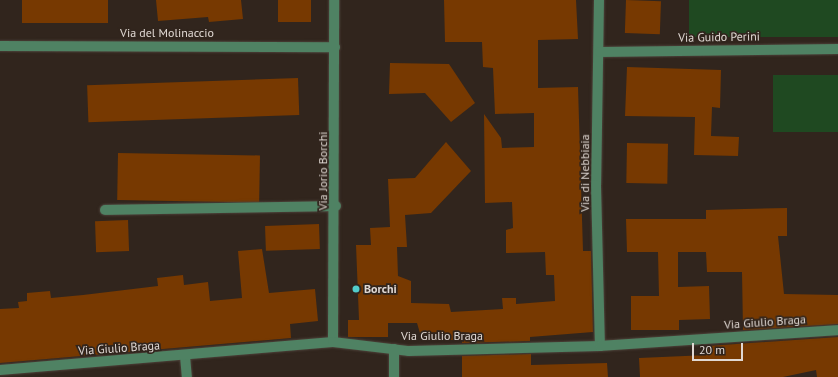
<!DOCTYPE html>
<style>
body{margin:0}
#map{position:relative;width:838px;height:377px;overflow:hidden;background:#31251d;font-family:"PT Sans",sans-serif}
div>[style]{position:absolute}
[style*='--x']{left:calc(var(--x)*1px);top:calc(var(--y)*1px);width:calc(var(--w)*1px);rotate:calc(var(--a)*1deg)}
.green>*{inset:0;background:#1f4921;transform-origin:0 0}
.building>*{inset:0;background:#773901;transform-origin:0 0}
.roads{filter:drop-shadow(0 0 1px #4d423a) drop-shadow(0 0 1px #4d423a)}
.minor>*{height:10px;margin:-5px;padding:0 5px;transform-origin:5px;border-radius:5px;background:#4f8263}
.dots>*{width:11px;height:11px;translate:-50% -50%;box-sizing:border-box;border:2px solid #31251d;border-radius:50%}
span{translate:-50% -50%;white-space:nowrap;text-align:center;line-height:1.15;-webkit-text-stroke:3.5px #31251d;paint-order:stroke}
.street-label{font-size:12px;color:#e0d8d3}
.poi-label{font-size:12px;color:#e0d8d3;font-weight:700}
.left{translate:0 -50%;text-align:left}
.scale{position:absolute;left:692px;top:343px;width:51px;height:18px;box-sizing:border-box;border:2px solid #e0d8d3;border-top:0;padding-left:5px;font-size:12px;line-height:14px;white-space:nowrap;color:#e0d8d3;-webkit-text-stroke:3px #31251d;paint-order:stroke}
</style>
<div id="map">
<div class="green">
<div style="left:689px;top:0;width:149px;height:37px"></div>
<div style="left:838px;top:75px;width:57px;height:65px;rotate:90deg"></div>
</div>
<div class="building">
<div style="left:22px;top:0;width:86px;height:23px"></div>
<div style="clip-path:polygon(156px 0,241px 0,243px 19px,209px 22px,208px 17px,158px 21px)"></div>
<div style="left:278px;top:0;width:33px;height:22px"></div>
<div style="clip-path:polygon(444px 0,576px 0,578px 39px,538px 40px,538px 88px,578px 87px,583px 251px,591px 251px,593px 332px,530px 337px,530px 341px,462px 343px,462px 340px,422px 340px,417px 323px,388px 323px,388px 337px,348px 337px,348px 320px,359px 320px,356px 245px,371px 245px,370px 228px,390px 227px,388px 179px,415px 178px,446px 142px,471px 171px,431px 213px,405px 215px,407px 247px,397px 247px,398px 276px,411px 281px,411px 303px,449px 304px,451px 312px,503px 309px,502px 298px,516px 298px,516px 304px,555px 301px,554px 275px,546px 275px,545px 252px,506px 253px,506px 230px,513px 228px,512px 202px,485px 203px,484px 114px,501px 138px,502px 148px,534px 147px,534px 113px,495px 114px,493px 68px,483px 67px,482px 42px,445px 42px)"></div>
<div style="left:626px;top:0;width:35px;height:33px;rotate:2deg"></div>
<div style="clip-path:polygon(390px 63px,449px 64px,475px 103px,451px 122px,425px 93px,389px 94px)"></div>
<div style="clip-path:polygon(627px 67px,721px 70px,720px 108px,712px 107px,711px 136px,739px 137px,738px 156px,694px 155px,695px 117px,625px 116px)"></div>
<div style="left:298px;top:78px;width:37px;height:211px;rotate:88deg"></div>
<div style="left:627px;top:143px;width:41px;height:40px;rotate:1deg"></div>
<div style="left:118px;top:153px;width:142px;height:47px;rotate:1deg"></div>
<div style="clip-path:polygon(787px 208px,787px 236px,778px 236px,784px 294px,838px 295px,838px 324px,743px 330px,742px 272px,707px 272px,706px 252px,678px 252px,678px 287px,709px 286px,710px 319px,679px 320px,679px 330px,631px 330px,631px 296px,659px 296px,658px 252px,627px 252px,626px 219px,706px 219px,706px 210px)"></div>
<div style="left:128px;top:220px;width:31px;height:33px;rotate:88deg"></div>
<div style="left:319px;top:224px;width:25px;height:54px;rotate:88deg"></div>
<div style="clip-path:polygon(262px 249px,269px 293px,315px 289px,318px 321px,290px 324px,291px 338px,0 363px,0 309px,19px 308px,18px 302px,27px 301px,27px 293px,50px 291px,51px 298px,83px 295px,158px 286px,157px 278px,183px 275px,184px 285px,208px 282px,210px 301px,242px 298px,238px 251px)"></div>
<div style="clip-path:polygon(838px 337px,838px 377px,817px 377px,816px 370px,783px 377px,640px 377px,639px 358px,708px 355px,708px 346px)"></div>
<div style="clip-path:polygon(531px 354px,531px 365px,607px 363px,608px 377px,462px 377px,462px 356px)"></div>
</div>
<div class="roads">
<div class="minor">
<div style="--x:599;--y:0;--w:185;--a:90.9"></div>
<div style="--x:596;--y:185;--w:161;--a:88.6"></div>
<div style="--x:0;--y:46;--w:335;--a:0.2"></div>
<div style="--x:600;--y:52;--w:238;--a:-0.7"></div>
<div style="--x:105;--y:210;--w:231;--a:-1"></div>
<div style="--x:333;--y:342;--w:342;--a:-89.8"></div>
<div style="--x:185;--y:356;--w:21;--a:85"></div>
<div style="--x:0;--y:370;--w:334;--a:-4.8"></div>
<div style="--x:333;--y:342;--w:77;--a:6.8"></div>
<div style="--x:409;--y:351;--w:191;--a:-1.5"></div>
<div style="--x:600;--y:346;--w:239;--a:-3.8"></div>
<div style="--x:394;--y:377;--w:28;--a:-90"></div>
</div>
</div>
<div class="dots">
<div style="left:356px;top:289px;background:#52cdcb"></div>
</div>
<div class="street-label">
<span style="left:167px;top:33px">Via del Molinaccio</span>
<span style="left:719px;top:37px;rotate:-1deg">Via Guido Perini</span>
<span style="left:323px;top:171px;rotate:-90deg">Via Jorio Borchi</span>
<span style="left:585px;top:173px;rotate:-90deg">Via di Nebbiaia</span>
<span style="left:765px;top:322px;rotate:-4deg">Via Giulio Braga</span>
<span style="left:442px;top:336px">Via Giulio Braga</span>
<span style="left:119px;top:348px;rotate:-4deg">Via Giulio Braga</span>
</div>
<div class="poi-label">
<span class="left" style="left:364px;top:289px">Borchi</span>
</div>
<div class="scale">20 m</div>
</div>
